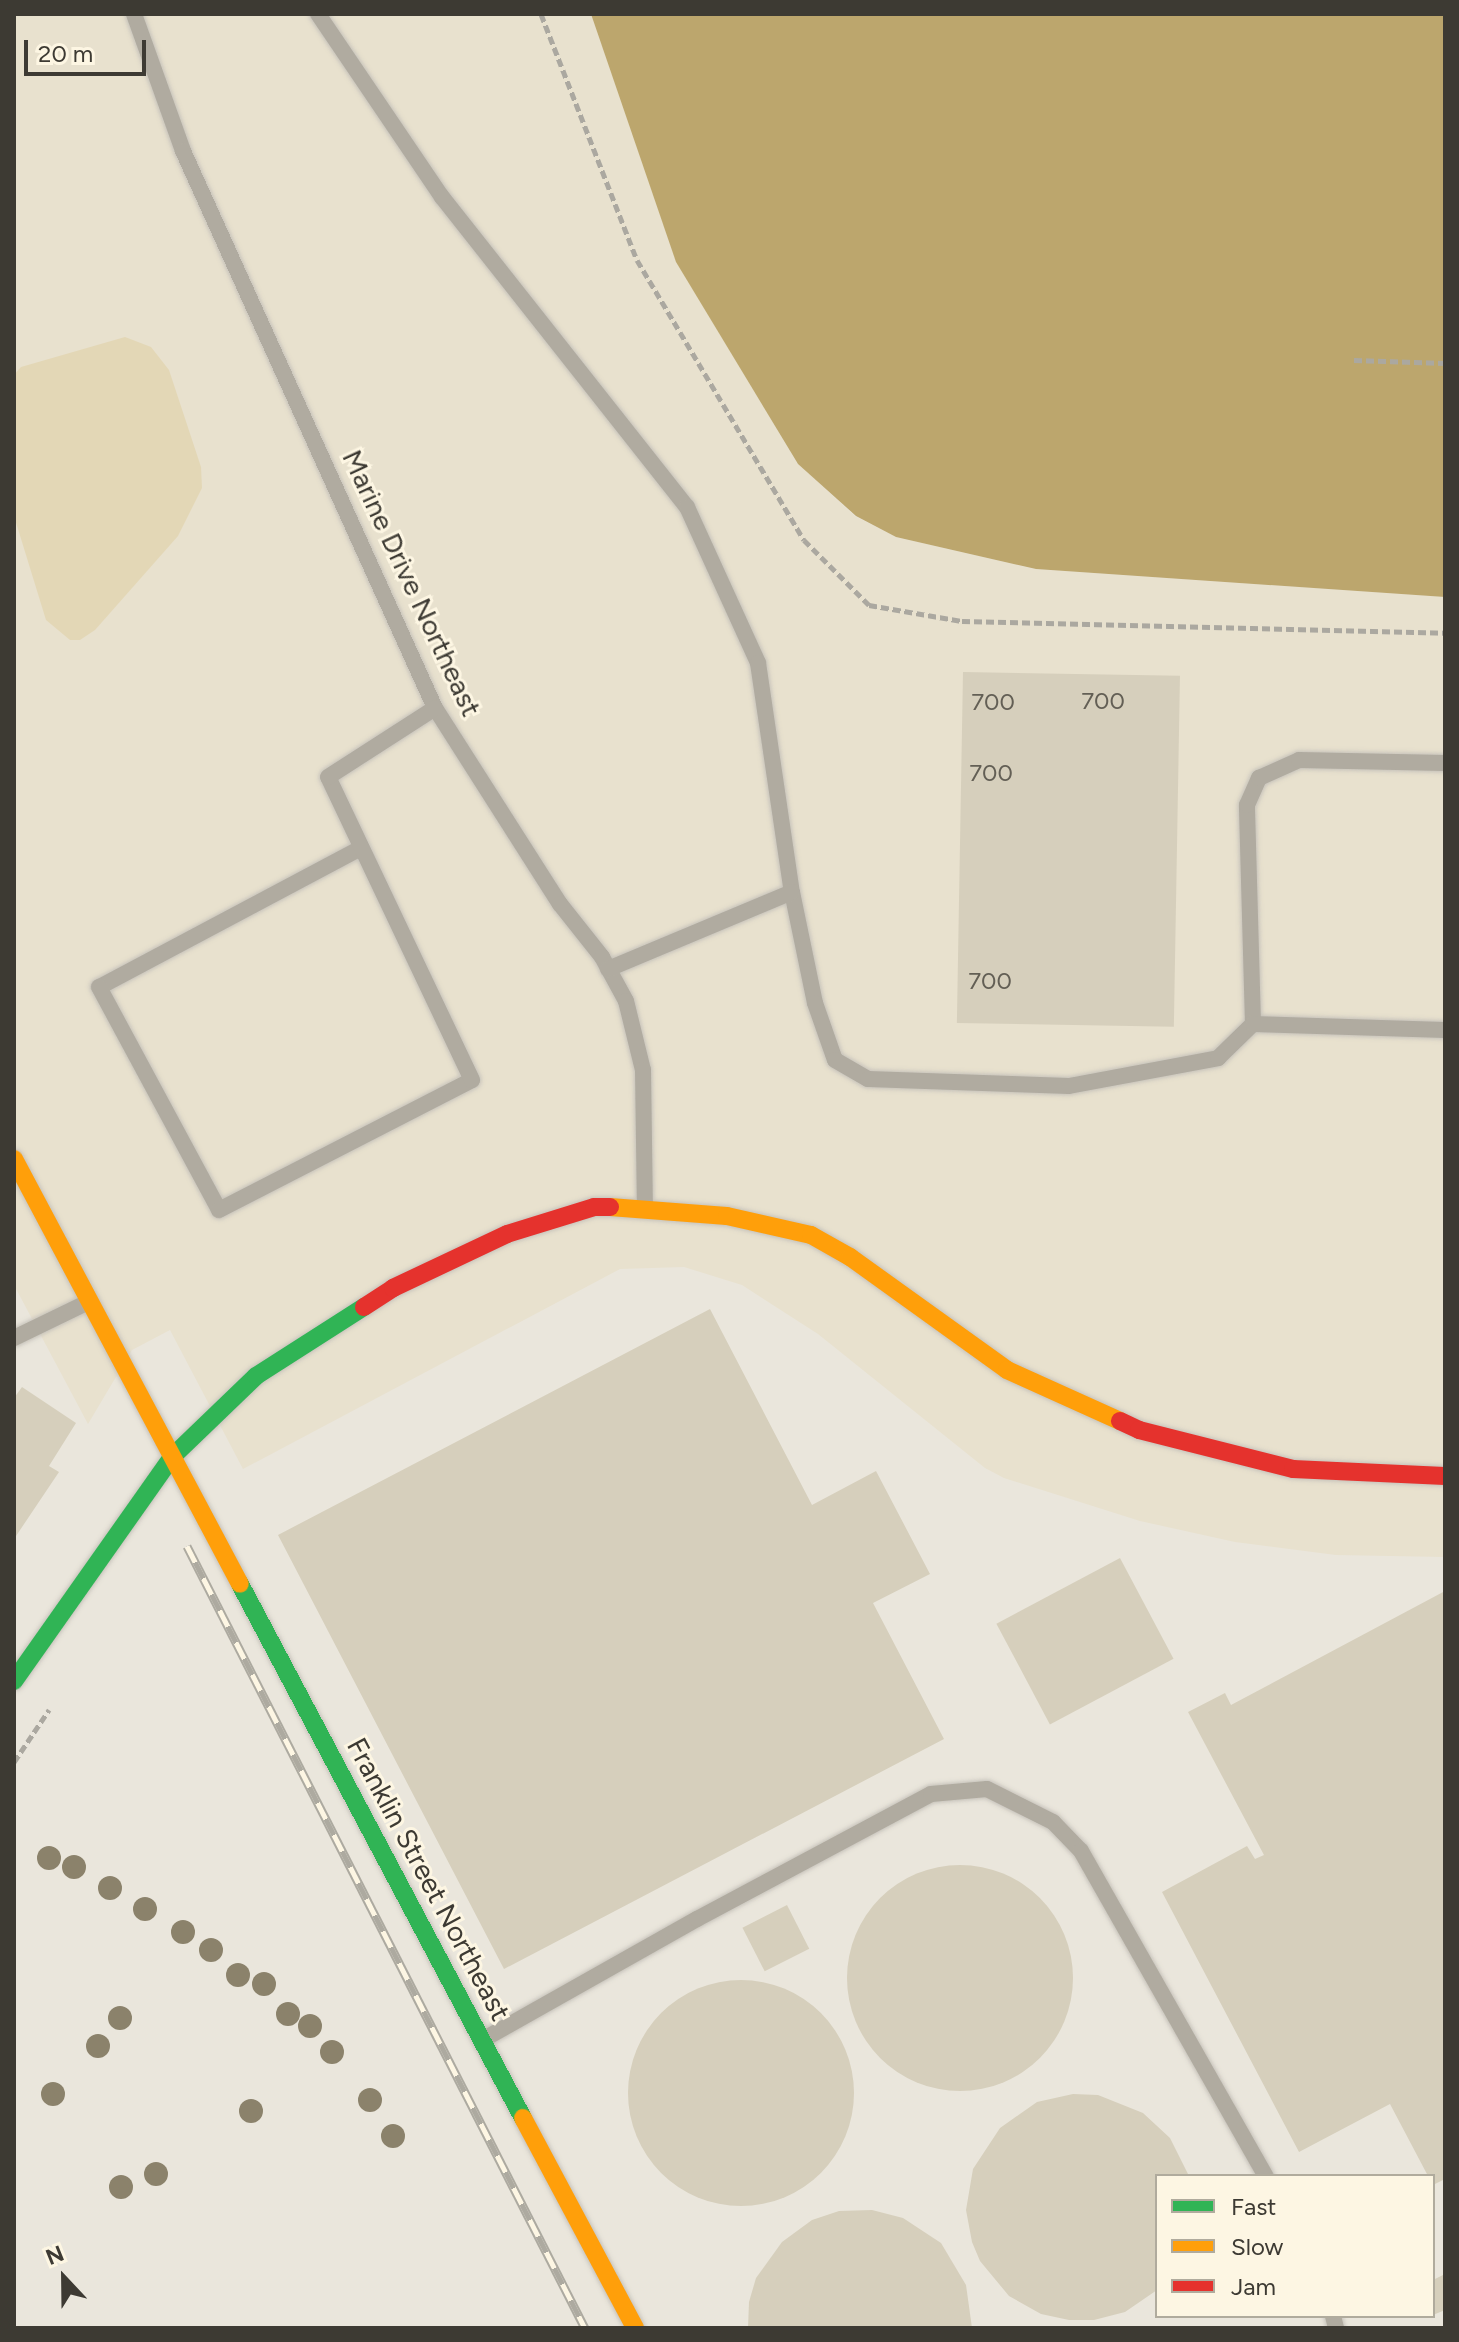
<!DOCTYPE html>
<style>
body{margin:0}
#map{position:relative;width:1459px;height:2342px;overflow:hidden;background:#eae6dc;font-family:Figtree,sans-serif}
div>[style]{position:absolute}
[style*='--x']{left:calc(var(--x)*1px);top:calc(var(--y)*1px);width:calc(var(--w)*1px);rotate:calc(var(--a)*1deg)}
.built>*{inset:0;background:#e8e1ce}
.green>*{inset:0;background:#e3d7b6}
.water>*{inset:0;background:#bca66d}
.building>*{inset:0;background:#d6cfbc;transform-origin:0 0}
.round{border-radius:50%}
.path>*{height:5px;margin-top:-2.5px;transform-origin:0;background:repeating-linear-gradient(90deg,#aba8a0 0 8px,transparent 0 12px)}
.roads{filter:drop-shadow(0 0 2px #c7c3bb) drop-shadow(0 0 2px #c7c3bb)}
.lane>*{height:16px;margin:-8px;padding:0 8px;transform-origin:8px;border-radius:8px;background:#b0aba0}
.fast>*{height:18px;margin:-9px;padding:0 9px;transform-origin:9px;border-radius:9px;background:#30b455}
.slow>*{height:18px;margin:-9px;padding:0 9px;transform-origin:9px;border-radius:9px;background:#ff9f0a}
.jam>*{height:18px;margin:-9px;padding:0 9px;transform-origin:9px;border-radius:9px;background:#e5322d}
.rail>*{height:9px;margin-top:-4.5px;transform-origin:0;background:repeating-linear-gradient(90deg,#fdf6e3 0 18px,#adaaa0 0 36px);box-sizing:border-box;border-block:2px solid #adaaa0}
.trees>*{width:24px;height:24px;margin:-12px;border-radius:50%;background:#8b826b}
span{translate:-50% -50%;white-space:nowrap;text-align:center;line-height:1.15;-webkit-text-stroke:6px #fdf6e3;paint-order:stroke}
.number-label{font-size:24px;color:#635f55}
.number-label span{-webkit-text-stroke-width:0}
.street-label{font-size:28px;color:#3d3a33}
.frame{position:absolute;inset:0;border:16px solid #3d3a33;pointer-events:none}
.legend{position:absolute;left:1155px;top:2174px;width:280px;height:144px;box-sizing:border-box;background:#fdf6e3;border:2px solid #b0ab9d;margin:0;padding:10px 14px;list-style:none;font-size:24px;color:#3d3a33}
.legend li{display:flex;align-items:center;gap:16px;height:40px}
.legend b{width:40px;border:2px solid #b0ab9d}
.north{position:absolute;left:24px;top:2238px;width:80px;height:80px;-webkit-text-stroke:6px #fdf6e3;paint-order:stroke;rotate:338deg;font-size:22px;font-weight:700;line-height:32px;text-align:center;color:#3d3a33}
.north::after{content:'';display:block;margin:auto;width:28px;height:36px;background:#3d3a33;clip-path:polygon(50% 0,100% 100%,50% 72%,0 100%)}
.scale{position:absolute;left:24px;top:40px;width:122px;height:36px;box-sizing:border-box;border:4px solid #3d3a33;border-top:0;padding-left:10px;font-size:24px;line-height:28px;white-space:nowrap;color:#3d3a33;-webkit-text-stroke:6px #fdf6e3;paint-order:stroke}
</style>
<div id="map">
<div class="built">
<div style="clip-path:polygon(14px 14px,591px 14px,676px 261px,797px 463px,855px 516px,896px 537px,1035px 569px,1445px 597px,1445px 1557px,1336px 1555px,1235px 1542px,1140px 1521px,1004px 1478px,985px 1468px,818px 1334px,742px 1285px,684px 1267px,620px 1269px,243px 1469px,170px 1330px,132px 1350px,88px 1424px,14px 1285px)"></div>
</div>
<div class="green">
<div style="clip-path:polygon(125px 337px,151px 347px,169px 370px,201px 467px,202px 488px,178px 536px,95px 630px,80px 640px,70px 640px,46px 620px,14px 516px,14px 375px,21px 367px)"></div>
</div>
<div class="water">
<div style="clip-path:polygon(591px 14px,1445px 14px,1445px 597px,1036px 569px,896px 537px,856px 516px,798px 464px,676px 262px)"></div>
</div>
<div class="building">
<div style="left:963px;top:672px;width:217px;height:351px;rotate:1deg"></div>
<div style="clip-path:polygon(710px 1309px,812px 1505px,876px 1471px,930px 1574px,873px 1603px,944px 1739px,504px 1969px,278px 1535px)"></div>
<div style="clip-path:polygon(22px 1387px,76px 1423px,49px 1466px,59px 1472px,14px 1539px,14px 1398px)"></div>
<div style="left:1120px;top:1558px;width:114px;height:140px;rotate:62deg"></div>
<div style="clip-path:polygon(1445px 1591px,1445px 2179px,1433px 2185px,1433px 2176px,1428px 2176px,1390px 2104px,1299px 2152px,1162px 1892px,1247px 1846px,1255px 1859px,1264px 1855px,1188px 1712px,1225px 1693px,1231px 1705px)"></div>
<div class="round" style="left:847px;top:1865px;width:226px;height:226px"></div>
<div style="left:787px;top:1905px;width:49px;height:50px;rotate:63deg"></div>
<div class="round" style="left:628px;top:1980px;width:226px;height:226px"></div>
<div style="clip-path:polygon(1073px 2094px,1098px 2095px,1143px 2113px,1170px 2138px,1189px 2176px,1157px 2176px,1157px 2290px,1125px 2312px,1094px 2320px,1069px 2320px,1041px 2314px,1009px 2296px,980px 2261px,972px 2242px,966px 2210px,973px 2169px,1000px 2128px,1037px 2102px)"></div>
<div style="clip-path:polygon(872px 2210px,903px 2218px,941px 2243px,966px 2285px,972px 2328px,748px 2328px,749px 2302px,756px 2278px,782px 2242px,812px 2220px,839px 2211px)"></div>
<div style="clip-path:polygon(1445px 2274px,1445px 2310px,1433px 2315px,1433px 2280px)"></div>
</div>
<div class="path">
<div style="--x:541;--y:14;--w:264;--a:68.7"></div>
<div style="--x:637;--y:260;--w:326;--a:59.2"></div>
<div style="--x:804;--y:540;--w:92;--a:45"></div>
<div style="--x:869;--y:605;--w:94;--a:9.8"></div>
<div style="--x:962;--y:621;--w:483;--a:1.4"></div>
<div style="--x:1354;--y:360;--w:91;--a:1.9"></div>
<div style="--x:14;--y:1762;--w:63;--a:-56.1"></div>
</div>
<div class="roads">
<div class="lane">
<div style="--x:134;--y:14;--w:145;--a:70.3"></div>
<div style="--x:183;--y:151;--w:611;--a:65.66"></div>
<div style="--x:435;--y:708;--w:232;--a:57.5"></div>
<div style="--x:560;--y:904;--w:68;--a:51.6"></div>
<div style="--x:602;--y:957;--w:50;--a:61.4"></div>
<div style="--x:626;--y:1001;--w:71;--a:76.2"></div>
<div style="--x:643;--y:1070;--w:135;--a:89.2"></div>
<div style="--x:318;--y:14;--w:221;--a:55.9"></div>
<div style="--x:442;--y:197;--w:395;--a:51.7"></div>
<div style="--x:687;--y:507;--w:171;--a:65.5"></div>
<div style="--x:758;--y:663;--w:232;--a:81.6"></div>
<div style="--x:792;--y:892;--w:113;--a:78.3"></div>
<div style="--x:815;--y:1003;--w:60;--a:70.7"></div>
<div style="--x:835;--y:1060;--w:38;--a:30"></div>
<div style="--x:868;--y:1079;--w:201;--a:2"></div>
<div style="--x:1069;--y:1086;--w:152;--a:-10.6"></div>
<div style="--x:1218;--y:1058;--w:49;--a:-44.2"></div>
<div style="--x:1253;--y:1024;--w:219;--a:-91.6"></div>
<div style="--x:1247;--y:805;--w:30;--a:-66"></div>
<div style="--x:1259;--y:778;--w:44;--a:-24.2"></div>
<div style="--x:1299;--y:760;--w:146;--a:1.2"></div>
<div style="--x:359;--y:849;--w:294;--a:152"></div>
<div style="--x:99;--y:987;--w:253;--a:61.7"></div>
<div style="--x:219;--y:1210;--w:284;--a:-27.2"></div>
<div style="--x:472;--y:1080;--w:335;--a:-115.4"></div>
<div style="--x:328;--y:777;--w:127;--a:-32.8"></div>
<div style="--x:608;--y:969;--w:199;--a:-22.7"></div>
<div style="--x:1253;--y:1024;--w:192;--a:1.8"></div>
<div style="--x:14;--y:1338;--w:82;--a:-25.9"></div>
<div style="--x:484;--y:2039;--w:244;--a:-29.4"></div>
<div style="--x:697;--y:1919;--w:265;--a:-28.1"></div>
<div style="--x:931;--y:1794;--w:56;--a:-5.1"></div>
<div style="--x:987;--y:1789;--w:74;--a:26.6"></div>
<div style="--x:1053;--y:1822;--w:40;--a:46"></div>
<div style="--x:1081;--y:1851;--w:374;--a:60.4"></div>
<div style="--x:1333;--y:2316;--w:12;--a:76"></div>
</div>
<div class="fast">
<div style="--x:240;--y:1584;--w:604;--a:62.08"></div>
<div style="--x:14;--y:1681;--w:276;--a:-54.8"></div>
<div style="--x:173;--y:1456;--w:115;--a:-43.9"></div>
<div style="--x:256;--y:1376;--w:128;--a:-32.6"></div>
</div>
<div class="slow">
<div style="--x:14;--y:1159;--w:481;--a:62"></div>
<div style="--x:610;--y:1207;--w:117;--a:4.4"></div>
<div style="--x:727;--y:1216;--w:86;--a:12.7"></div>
<div style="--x:811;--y:1235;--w:45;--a:29.4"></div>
<div style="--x:850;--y:1257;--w:193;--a:35.7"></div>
<div style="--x:1007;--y:1370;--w:124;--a:24.3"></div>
<div style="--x:523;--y:2118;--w:238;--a:61.9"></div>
</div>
<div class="jam">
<div style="--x:364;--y:1307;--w:35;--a:-33"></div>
<div style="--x:393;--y:1288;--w:126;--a:-25.3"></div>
<div style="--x:507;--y:1234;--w:91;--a:-17.2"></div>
<div style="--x:594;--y:1207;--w:16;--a:0"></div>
<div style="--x:1120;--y:1421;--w:21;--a:25"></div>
<div style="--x:1139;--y:1430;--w:159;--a:14.2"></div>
<div style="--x:1293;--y:1469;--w:152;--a:2.6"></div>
</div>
</div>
<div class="rail">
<div style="--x:187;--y:1546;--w:877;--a:63.03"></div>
</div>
<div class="trees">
<div style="left:49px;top:1858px"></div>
<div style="left:74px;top:1867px"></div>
<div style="left:110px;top:1888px"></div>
<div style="left:145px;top:1909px"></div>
<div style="left:183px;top:1932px"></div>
<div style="left:211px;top:1950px"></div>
<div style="left:238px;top:1975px"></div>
<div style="left:264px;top:1984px"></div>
<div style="left:288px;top:2014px"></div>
<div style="left:120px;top:2018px"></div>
<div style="left:310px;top:2026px"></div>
<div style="left:98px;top:2046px"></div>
<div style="left:332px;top:2052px"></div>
<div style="left:53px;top:2094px"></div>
<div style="left:370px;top:2100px"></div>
<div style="left:251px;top:2111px"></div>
<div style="left:393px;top:2136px"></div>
<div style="left:156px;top:2174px"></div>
<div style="left:121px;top:2187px"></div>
</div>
<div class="number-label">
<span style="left:1103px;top:701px">700</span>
<span style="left:993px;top:702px">700</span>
<span style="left:991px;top:773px">700</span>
<span style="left:990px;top:981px">700</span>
</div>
<div class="street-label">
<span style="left:412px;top:583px;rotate:65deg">Marine Drive Northeast</span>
<span style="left:429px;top:1879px;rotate:62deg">Franklin Street Northeast</span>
</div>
<div class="frame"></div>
<ul class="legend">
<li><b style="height:10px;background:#30b455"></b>Fast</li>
<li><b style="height:10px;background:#ff9f0a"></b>Slow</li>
<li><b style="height:10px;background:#e5322d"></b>Jam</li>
</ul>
<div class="north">N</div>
<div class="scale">20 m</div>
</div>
